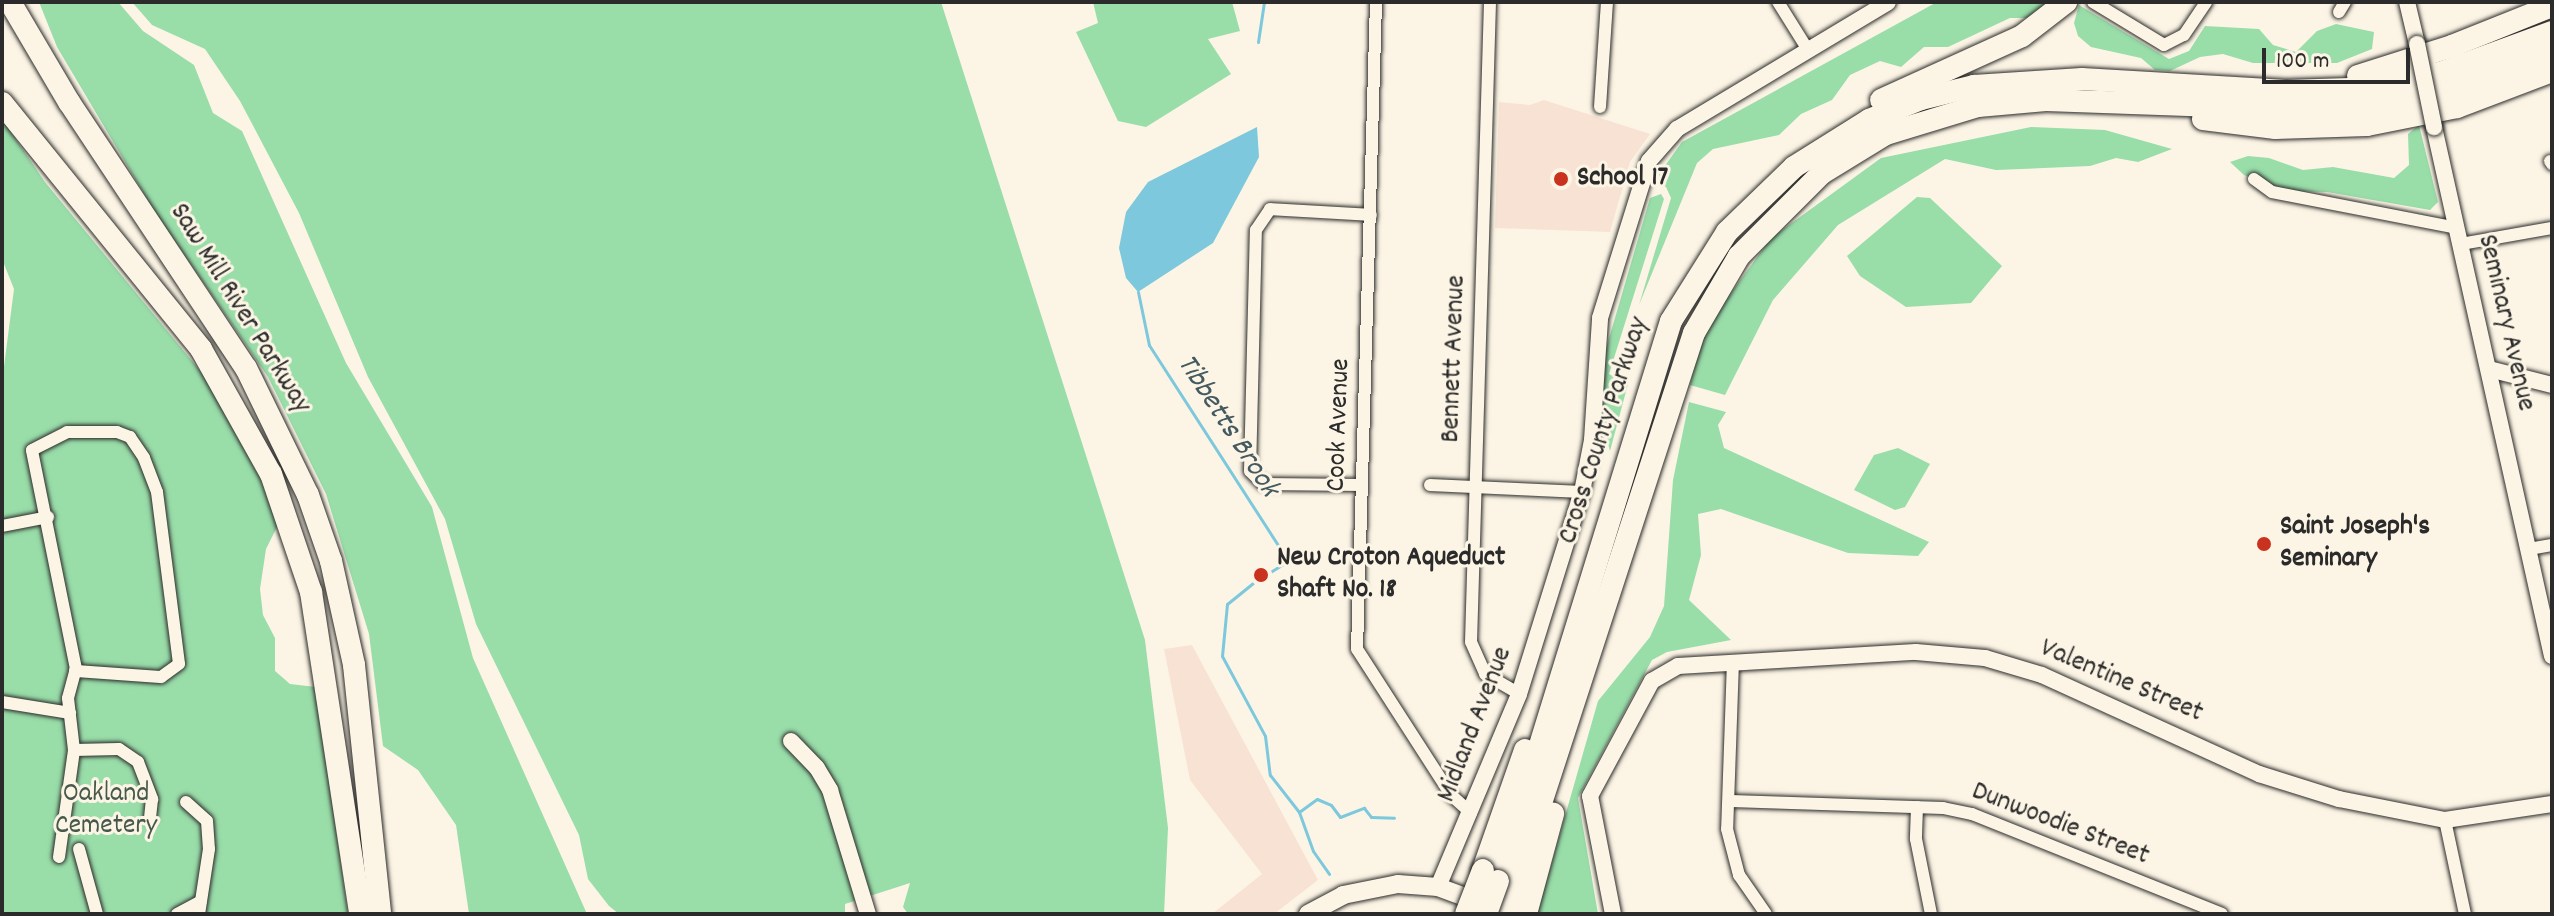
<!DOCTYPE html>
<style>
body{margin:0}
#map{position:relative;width:2554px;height:916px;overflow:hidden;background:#fcf5e5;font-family:Dekko,sans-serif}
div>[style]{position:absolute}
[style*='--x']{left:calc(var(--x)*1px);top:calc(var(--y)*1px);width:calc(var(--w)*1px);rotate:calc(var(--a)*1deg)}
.built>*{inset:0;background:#f8e2d3}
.green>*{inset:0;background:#99dda9}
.water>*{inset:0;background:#7dc8dc}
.stream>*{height:3px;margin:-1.5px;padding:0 1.5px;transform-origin:1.5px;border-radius:1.5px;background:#7dc8dc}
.roads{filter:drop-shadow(0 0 2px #2b2b2b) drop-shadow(0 0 2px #2b2b2b)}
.street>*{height:12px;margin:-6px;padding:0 6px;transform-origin:6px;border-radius:6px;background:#fcf5e5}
.secondary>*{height:16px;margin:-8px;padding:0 8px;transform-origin:8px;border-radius:8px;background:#fcf5e5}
.primary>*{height:18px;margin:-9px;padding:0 9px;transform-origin:9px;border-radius:9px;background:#fcf5e5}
.highway>*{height:22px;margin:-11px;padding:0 11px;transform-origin:11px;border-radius:11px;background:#fcf5e5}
.bridges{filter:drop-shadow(0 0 2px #2b2b2b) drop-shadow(0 0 2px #2b2b2b)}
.secondary-bridge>*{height:16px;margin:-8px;padding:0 8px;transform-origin:8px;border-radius:8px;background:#fcf5e5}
.highway-bridge>*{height:22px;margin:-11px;padding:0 11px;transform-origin:11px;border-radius:11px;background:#fcf5e5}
.dots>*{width:22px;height:22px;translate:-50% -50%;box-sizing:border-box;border:4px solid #fcf5e5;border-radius:50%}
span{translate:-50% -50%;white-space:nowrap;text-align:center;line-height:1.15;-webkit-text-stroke:6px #fcf5e5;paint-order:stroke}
.poi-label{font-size:28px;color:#2b2b2b;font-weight:700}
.left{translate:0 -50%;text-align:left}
.street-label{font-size:28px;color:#2b2b2b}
.park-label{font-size:28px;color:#46584a}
.water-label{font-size:30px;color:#445a60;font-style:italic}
.frame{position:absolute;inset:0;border:4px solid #2b2b2b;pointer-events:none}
.scale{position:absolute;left:2262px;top:48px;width:148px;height:36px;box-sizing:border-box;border:4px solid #2b2b2b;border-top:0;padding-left:10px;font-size:24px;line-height:28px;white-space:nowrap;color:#2b2b2b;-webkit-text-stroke:6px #fcf5e5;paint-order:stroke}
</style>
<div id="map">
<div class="built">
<div style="clip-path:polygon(1544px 100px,1650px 134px,1630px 162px,1610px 232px,1495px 228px,1499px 102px,1530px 105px)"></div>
<div style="clip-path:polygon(1192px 645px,1318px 880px,1274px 914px,1212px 914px,1262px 874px,1190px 780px,1164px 649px)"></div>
</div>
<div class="green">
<div style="clip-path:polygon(39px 2px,118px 2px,143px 31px,194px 65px,213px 113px,242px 131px,346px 363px,432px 507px,473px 658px,587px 914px,469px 914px,456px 825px,418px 770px,383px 746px,369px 634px,326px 494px,268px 377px,153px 209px,57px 47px)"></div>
<div style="clip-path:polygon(132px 2px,941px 2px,1145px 640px,1168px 828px,1164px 914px,908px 914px,903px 907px,910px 883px,845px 904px,845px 914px,619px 914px,609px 906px,588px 879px,579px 835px,476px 624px,445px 519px,368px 377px,299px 213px,240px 101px,205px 49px,152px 25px)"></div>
<div style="clip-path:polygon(1093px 2px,1232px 2px,1240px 31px,1208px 39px,1231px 74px,1146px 127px,1118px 121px,1076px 32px,1098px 23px)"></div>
<div style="clip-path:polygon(1937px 2px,2056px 2px,2037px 18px,2010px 18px,1948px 47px,1924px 47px,1901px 67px,1880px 61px,1850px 75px,1832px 100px,1801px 114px,1779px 135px,1713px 149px,1697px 163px,1639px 305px,1671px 198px,1666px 187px,1654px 181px,1682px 142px)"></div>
<div style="clip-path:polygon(2079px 5px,2169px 59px,2189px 51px,2205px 26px,2259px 29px,2273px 45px,2296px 52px,2317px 31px,2336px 24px,2374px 32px,2372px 49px,2337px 63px,2253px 63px,2223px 54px,2200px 57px,2170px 71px,2155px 70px,2141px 58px,2091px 47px,2078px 36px,2074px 23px)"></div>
<div style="clip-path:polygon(2px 119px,45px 182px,206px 378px,250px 450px,279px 523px,266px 549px,260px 589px,263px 615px,275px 638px,275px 671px,290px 684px,316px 687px,348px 914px,2px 914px,2px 382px,14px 289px,2px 259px)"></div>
<div style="clip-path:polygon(2419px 125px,2438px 202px,2430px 210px,2327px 192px,2285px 191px,2244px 175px,2230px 162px,2248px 156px,2269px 158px,2303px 170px,2333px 167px,2394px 178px,2409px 165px,2408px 134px)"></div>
<div style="clip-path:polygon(2031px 127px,2105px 130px,2172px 149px,2138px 162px,2116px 158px,2090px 166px,1996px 170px,1945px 159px,1838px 225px,1773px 300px,1725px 395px,1690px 385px,1702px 333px,1771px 238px,1881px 158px)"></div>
<div style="clip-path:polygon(1661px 194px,1664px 199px,1609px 374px,1628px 384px,1610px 451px,1603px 426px,1603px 359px,1650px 198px)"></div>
<div style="clip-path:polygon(1917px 197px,1930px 198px,2002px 266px,1971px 303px,1906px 307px,1860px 276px,1847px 256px)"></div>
<div style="clip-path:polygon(1689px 402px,1726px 412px,1718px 425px,1724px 448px,1929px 542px,1918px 556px,1848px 553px,1721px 509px,1698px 514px,1701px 555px,1689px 600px,1731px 640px,1667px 652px,1652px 660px,1578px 798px,1598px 914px,1537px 914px,1598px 701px,1650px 637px,1664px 606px,1673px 480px)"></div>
<div style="clip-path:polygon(1898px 448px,1930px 464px,1905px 507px,1895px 510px,1854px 490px,1874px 455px)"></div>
</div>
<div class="water">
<div style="clip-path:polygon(1257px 127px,1259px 157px,1213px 243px,1138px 292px,1126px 278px,1119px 248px,1126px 212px,1148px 182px)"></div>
</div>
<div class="stream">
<div style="--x:1258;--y:42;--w:40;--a:-81.5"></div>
<div style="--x:1138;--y:292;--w:54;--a:78.3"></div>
<div style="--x:1149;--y:345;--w:257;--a:57.2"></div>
<div style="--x:1288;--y:561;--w:19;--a:148"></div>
<div style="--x:1253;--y:583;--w:33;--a:141"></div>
<div style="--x:1227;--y:604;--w:52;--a:95.5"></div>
<div style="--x:1222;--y:656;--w:91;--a:61.7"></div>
<div style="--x:1265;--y:736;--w:39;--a:83"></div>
<div style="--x:1270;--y:775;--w:47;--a:51.9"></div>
<div style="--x:1299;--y:812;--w:41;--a:70.3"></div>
<div style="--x:1313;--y:851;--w:28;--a:55"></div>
<div style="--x:1299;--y:812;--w:22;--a:-36"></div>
<div style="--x:1317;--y:799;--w:15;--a:23"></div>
<div style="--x:1331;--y:805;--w:15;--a:53"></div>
<div style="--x:1340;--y:817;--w:26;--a:-21"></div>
<div style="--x:1364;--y:808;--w:11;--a:52"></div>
<div style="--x:1371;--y:817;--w:23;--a:2"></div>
</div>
<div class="roads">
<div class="street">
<div style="--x:1376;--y:2;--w:647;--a:91.68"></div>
<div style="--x:1357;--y:649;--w:174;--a:57.2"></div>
<div style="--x:1451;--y:795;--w:27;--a:42"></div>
<div style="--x:1490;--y:2;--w:640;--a:91.7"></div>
<div style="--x:1471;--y:642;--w:35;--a:66"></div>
<div style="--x:1485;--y:674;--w:39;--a:30"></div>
<div style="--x:1778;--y:2;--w:57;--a:58"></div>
<div style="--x:2093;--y:2;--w:83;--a:31.2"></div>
<div style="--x:2164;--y:45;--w:22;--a:-27"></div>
<div style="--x:2184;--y:35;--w:40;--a:-56"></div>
<div style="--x:2339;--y:12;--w:12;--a:-59"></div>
<div style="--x:1600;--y:107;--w:105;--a:-86.2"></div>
<div style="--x:2550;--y:161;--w:4;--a:56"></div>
<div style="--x:2254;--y:179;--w:22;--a:36"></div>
<div style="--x:2272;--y:192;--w:188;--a:11"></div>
<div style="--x:2461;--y:244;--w:92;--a:-10"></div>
<div style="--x:1362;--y:485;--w:99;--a:-179.4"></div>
<div style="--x:1263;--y:484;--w:18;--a:-135"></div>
<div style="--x:1250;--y:471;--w:241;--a:-88.6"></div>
<div style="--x:1256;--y:230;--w:25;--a:-56"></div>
<div style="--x:1270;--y:209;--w:101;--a:3.4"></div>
<div style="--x:1430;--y:485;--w:152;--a:2.6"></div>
<div style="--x:2;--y:526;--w:47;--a:-11.1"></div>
<div style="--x:2529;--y:549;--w:23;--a:-10"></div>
<div style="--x:1733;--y:661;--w:168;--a:92"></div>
<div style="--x:1727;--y:829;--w:48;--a:75.4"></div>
<div style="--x:1739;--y:875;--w:47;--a:55.3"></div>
<div style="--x:2;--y:702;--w:69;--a:9.2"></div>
<div style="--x:74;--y:750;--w:45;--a:-1.3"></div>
<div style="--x:119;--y:749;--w:23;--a:34"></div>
<div style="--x:138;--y:762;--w:40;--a:69"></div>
<div style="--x:152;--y:799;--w:19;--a:96"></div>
<div style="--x:1731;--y:801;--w:212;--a:1.9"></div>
<div style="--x:1943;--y:808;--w:30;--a:12"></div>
<div style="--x:1972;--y:814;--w:269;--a:21.8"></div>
<div style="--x:186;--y:802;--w:28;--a:42"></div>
<div style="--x:207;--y:821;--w:28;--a:86"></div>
<div style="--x:209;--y:849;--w:66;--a:98.7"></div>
<div style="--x:1917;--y:807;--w:32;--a:92"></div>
<div style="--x:1916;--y:839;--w:76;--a:78.7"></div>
<div style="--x:2445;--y:820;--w:96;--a:78"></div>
<div style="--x:79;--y:849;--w:67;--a:74.5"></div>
<div style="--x:59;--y:857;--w:108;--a:-82"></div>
<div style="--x:74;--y:750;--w:52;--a:-96.6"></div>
<div style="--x:68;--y:698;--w:28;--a:-75"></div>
<div style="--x:75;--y:671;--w:2;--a:-63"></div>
<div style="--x:76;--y:669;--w:223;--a:-101.4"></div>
<div style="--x:32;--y:450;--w:39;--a:-27"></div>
<div style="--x:67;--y:432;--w:50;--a:0"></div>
<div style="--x:117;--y:432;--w:14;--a:21"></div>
<div style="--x:130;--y:437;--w:25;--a:56"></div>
<div style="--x:144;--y:458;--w:36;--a:69"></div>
<div style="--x:157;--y:492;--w:173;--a:82.7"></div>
<div style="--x:179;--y:664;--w:22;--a:144"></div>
<div style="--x:161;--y:677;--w:86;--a:-176"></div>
<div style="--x:177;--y:914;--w:27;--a:-28"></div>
</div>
<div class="secondary">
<div style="--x:2407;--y:2;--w:43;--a:76.6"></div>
<div style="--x:2434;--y:127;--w:542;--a:77.43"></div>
<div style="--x:2489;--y:369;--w:65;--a:14.3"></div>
<div style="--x:791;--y:741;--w:37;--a:46"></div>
<div style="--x:817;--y:768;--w:26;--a:59"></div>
<div style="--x:830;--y:790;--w:130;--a:73"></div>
<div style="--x:1438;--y:887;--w:209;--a:-67.2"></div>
<div style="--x:1519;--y:694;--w:212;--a:-72.7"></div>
<div style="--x:1582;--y:492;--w:53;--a:-79.1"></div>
<div style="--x:1592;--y:440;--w:122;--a:-86.2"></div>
<div style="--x:1600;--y:318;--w:164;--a:-72.7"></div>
<div style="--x:1649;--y:161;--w:43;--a:-48.8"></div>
<div style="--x:1677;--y:129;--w:246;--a:-31"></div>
<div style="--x:1613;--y:914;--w:120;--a:-101"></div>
<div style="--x:1590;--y:796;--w:131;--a:-61.7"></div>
<div style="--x:1652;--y:681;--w:30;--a:-30"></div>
<div style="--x:1678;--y:666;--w:238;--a:-3.4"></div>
<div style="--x:1916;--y:652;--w:69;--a:5"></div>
<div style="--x:1985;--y:658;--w:59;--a:16.6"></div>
<div style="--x:2042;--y:675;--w:239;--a:24.5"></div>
<div style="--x:2259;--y:774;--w:84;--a:17.4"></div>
<div style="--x:2339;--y:799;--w:108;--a:11.2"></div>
<div style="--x:2445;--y:820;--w:108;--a:-8.5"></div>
</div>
<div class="primary">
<div style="--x:1308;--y:914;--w:40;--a:-28"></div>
<div style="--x:1343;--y:895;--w:56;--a:-11.3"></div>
<div style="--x:1398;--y:884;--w:40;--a:4.3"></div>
<div style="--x:1438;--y:887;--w:49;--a:20.3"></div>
</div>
<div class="highway">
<div style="--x:10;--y:2;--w:116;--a:59.5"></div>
<div style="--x:69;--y:102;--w:320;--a:56.4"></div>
<div style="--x:246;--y:368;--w:141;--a:64"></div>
<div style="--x:308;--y:495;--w:70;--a:70.8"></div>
<div style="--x:331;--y:561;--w:107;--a:77.5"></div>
<div style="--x:354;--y:665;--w:250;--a:84"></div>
<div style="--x:2358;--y:76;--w:99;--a:-17.7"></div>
<div style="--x:2452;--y:46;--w:108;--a:-21.8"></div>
<div style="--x:1881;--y:100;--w:155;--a:-24.4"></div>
<div style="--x:2022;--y:36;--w:56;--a:-37.7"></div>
<div style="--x:2;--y:103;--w:316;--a:51"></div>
<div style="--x:201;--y:349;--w:143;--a:60.8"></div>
<div style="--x:271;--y:474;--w:125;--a:71.3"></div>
<div style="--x:311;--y:592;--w:326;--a:81.3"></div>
<div style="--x:2203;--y:119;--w:73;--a:7.1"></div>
<div style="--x:2275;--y:128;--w:92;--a:-1.9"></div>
<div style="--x:2367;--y:125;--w:92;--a:-11.3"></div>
<div style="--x:2457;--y:107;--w:102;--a:-20.8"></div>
<div style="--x:1483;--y:870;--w:127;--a:-70.7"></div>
<div style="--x:1498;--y:881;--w:586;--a:-72.83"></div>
<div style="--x:1671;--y:321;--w:105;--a:-57.8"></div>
<div style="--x:1727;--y:232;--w:93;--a:-44.1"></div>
<div style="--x:1794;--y:167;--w:89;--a:-32.1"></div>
<div style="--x:1869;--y:120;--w:56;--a:-22"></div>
<div style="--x:1921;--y:99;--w:55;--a:-13.8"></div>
<div style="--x:1974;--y:86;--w:108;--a:-3.7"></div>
<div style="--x:2082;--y:79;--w:204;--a:3.4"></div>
<div style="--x:2286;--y:91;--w:64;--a:-1.8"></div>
<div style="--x:2350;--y:89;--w:91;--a:-10.1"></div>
<div style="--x:2440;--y:73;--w:119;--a:-20.1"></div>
<div style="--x:1505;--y:914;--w:611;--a:-71.98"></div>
<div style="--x:1694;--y:333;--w:89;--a:-59.7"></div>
<div style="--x:1739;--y:256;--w:117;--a:-45"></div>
<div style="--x:1822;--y:173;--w:75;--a:-31.4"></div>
<div style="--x:1886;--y:134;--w:96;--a:-16.9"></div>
<div style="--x:1978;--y:106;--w:68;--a:-5"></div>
<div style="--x:2046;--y:100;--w:291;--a:2"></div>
<div style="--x:2337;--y:110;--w:110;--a:-10"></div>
<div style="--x:2445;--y:91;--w:114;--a:-20.5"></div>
<div style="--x:1526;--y:914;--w:104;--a:-74.9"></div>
</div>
</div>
<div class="bridges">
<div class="secondary-bridge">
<div style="--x:2417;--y:44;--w:85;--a:78.4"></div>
</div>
<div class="highway-bridge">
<div style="--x:1466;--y:914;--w:47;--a:-68.9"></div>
<div style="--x:1486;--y:914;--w:35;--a:-70"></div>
</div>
</div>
<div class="dots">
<div style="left:1561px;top:179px;background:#c8321e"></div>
<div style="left:2264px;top:544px;background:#c8321e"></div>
<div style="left:1261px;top:575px;background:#c8321e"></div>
</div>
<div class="poi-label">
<span class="left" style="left:1577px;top:179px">School 17</span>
<span class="left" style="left:2280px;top:544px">Saint Joseph's<br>Seminary</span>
<span class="left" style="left:1277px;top:575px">New Croton Aqueduct<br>Shaft No. 18</span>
</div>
<div class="street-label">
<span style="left:239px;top:309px;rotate:58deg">Saw Mill River Parkway</span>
<span style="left:2505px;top:323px;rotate:77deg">Seminary Avenue</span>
<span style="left:1455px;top:359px;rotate:-88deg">Bennett Avenue</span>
<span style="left:1340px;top:425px;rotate:-88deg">Cook Avenue</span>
<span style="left:1605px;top:431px;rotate:-72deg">Cross County Parkway</span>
<span style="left:2121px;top:682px;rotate:23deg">Valentine Street</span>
<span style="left:1476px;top:725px;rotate:-69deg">Midland Avenue</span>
<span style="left:2060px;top:825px;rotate:21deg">Dunwoodie Street</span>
</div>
<div class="park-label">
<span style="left:106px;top:811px">Oakland<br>Cemetery</span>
</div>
<div class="water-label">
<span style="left:1226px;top:427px;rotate:57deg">Tibbetts Brook</span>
</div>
<div class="frame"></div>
<div class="scale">100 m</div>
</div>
